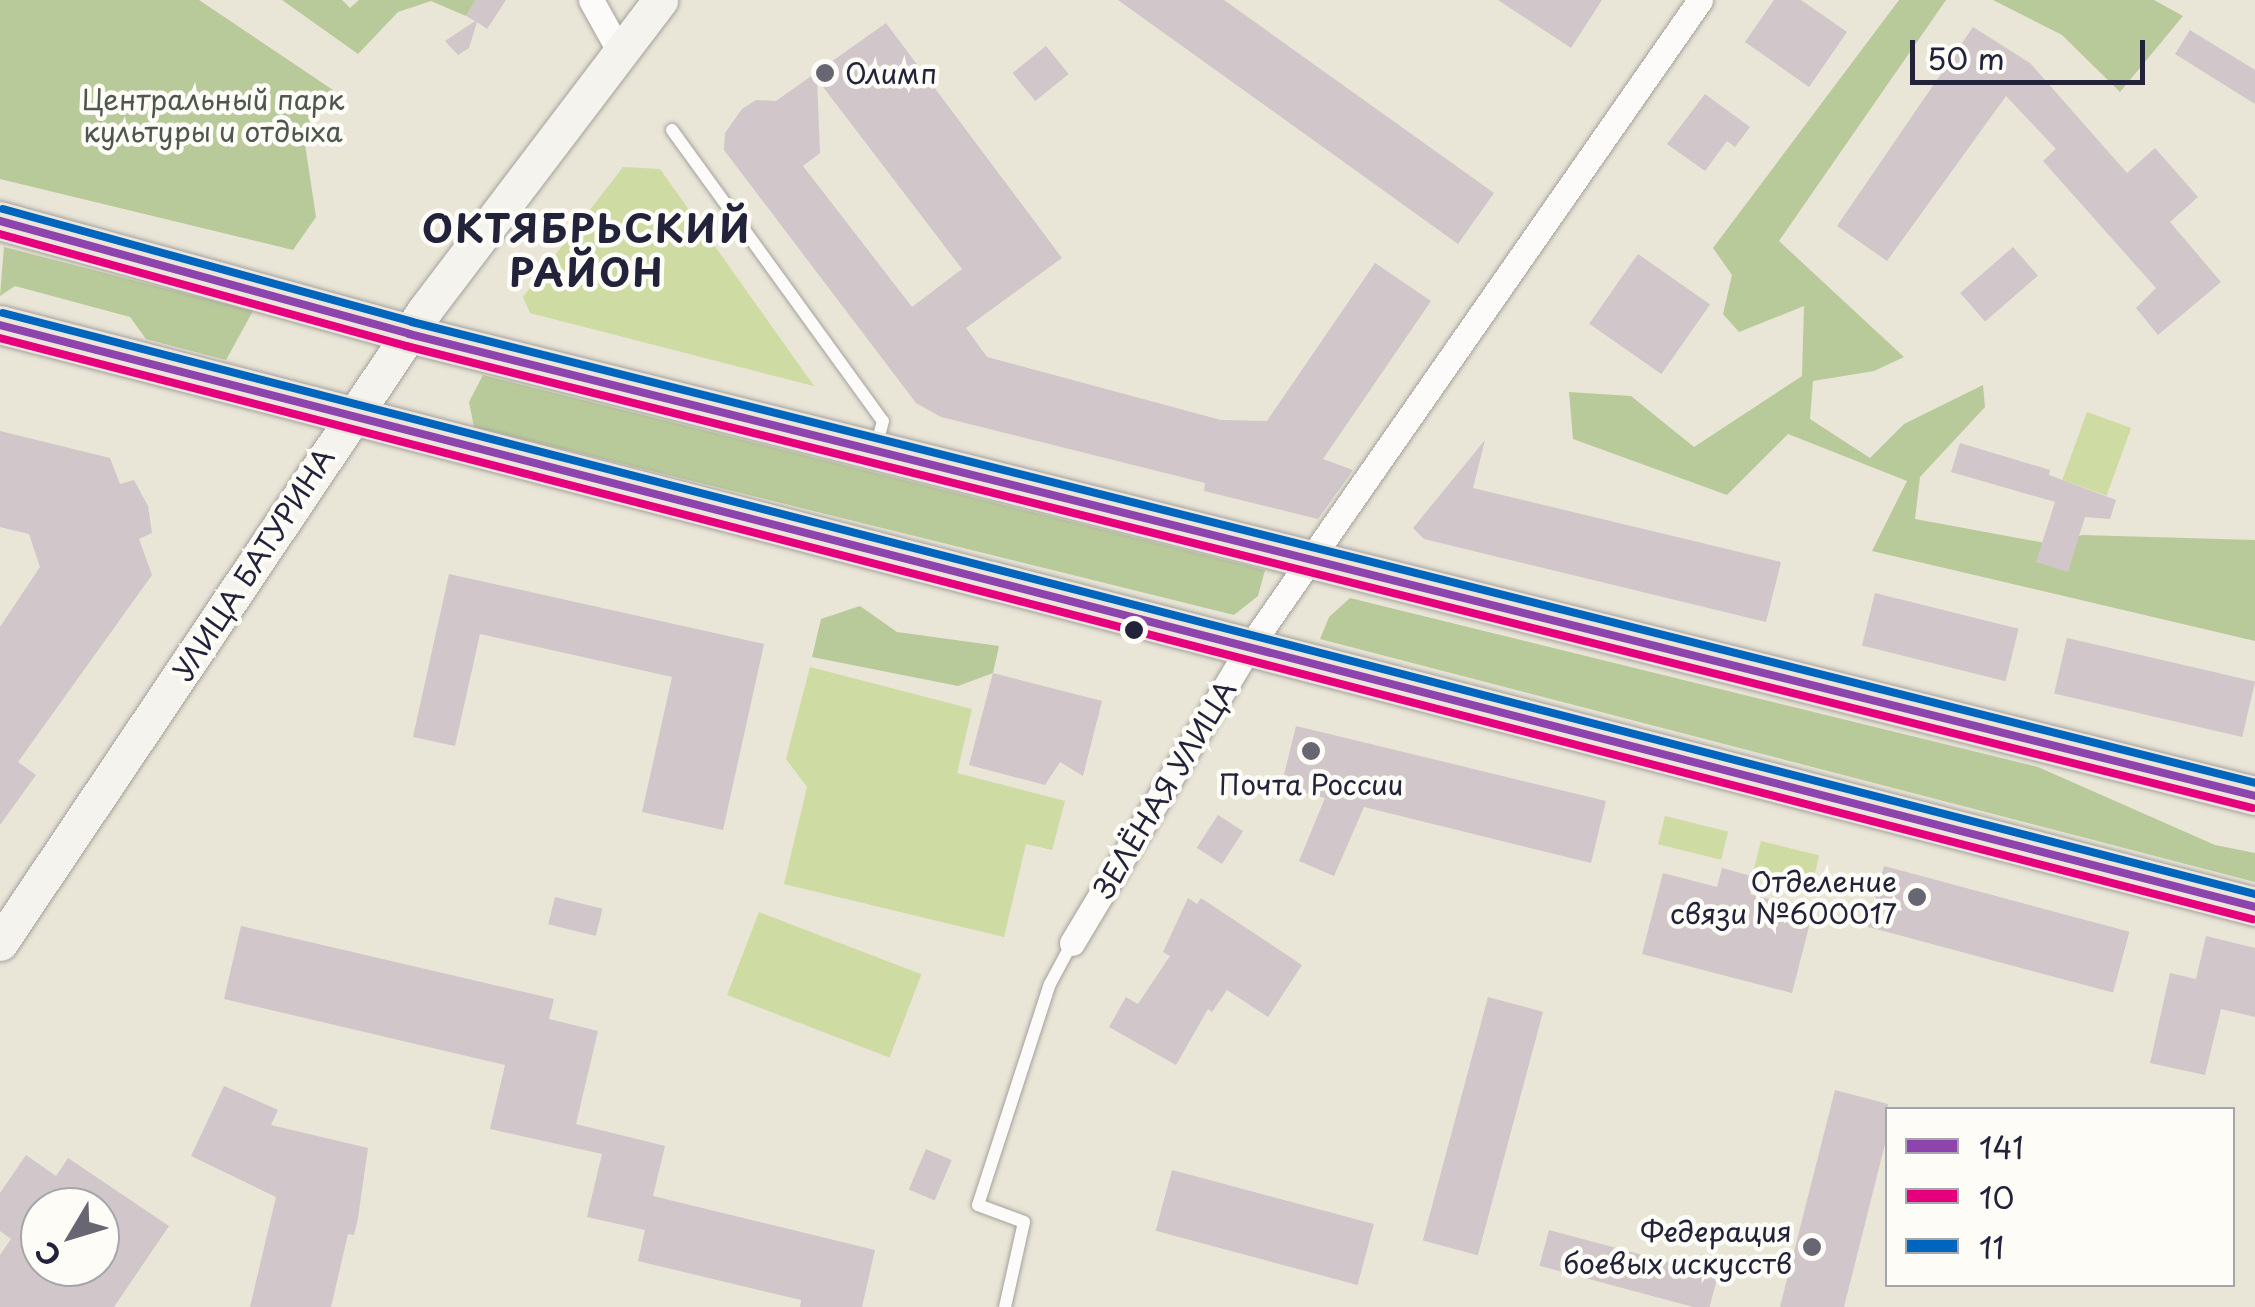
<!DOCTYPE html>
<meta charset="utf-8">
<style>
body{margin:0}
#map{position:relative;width:2255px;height:1307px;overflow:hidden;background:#e9e5d7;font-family:"Playpen Sans",sans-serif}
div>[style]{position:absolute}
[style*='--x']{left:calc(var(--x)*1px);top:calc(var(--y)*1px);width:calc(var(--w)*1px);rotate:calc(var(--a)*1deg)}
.green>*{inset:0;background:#cedba2;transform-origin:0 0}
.forest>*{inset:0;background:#b9ca9a}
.building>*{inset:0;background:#d1c6c9;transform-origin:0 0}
.roads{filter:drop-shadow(0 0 2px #a4a19d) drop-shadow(0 0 2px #a4a19d)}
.lane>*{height:12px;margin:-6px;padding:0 6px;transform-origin:6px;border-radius:6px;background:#fcfbf9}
.street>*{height:25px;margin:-12.5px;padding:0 12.5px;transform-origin:12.5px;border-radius:12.5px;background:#fcfbf9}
.secondary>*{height:35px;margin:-17.5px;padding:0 17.5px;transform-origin:17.5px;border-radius:17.5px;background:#f5f3ee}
.primary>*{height:38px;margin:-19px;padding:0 19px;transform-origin:19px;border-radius:19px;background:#ece5dc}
.bus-1>*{height:8px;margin:-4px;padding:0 4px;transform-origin:4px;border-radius:4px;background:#8e44ad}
.bus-2>*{height:8px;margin:-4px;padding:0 4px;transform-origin:4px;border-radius:4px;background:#e5007d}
.bus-3>*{height:8px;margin:-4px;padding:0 4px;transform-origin:4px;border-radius:4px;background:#0065bd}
.dots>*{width:28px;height:28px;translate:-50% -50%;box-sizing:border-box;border:5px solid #fdfcf7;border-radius:50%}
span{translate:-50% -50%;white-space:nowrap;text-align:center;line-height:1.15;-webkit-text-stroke:9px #fdfcf7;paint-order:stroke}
.poi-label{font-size:28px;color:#22223b}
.left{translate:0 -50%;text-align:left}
.right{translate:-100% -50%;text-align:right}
.park-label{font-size:28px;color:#4f574d}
.street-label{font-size:28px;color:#22223b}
.district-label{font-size:38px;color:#22223b;font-weight:700;letter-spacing:2.5px}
.legend{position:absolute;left:1885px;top:1107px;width:350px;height:180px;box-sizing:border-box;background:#fdfcf7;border:2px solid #a5a5ac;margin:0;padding:12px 18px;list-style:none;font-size:30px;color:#22223b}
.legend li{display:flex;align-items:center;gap:20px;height:50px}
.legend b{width:50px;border:2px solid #a5a5ac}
.north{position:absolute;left:20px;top:1187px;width:100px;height:100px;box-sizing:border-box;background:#fdfcf7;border:2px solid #a5a5ac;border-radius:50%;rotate:232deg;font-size:28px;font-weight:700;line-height:40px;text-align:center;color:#22223b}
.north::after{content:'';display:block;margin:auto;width:35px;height:45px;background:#686672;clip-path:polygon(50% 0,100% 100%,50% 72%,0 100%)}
.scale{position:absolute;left:1910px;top:40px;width:235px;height:45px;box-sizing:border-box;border:5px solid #22223b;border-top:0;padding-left:12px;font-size:30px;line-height:35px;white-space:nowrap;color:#22223b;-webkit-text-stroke:8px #fdfcf7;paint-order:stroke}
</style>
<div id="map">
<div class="green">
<div style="clip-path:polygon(623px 167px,660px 169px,814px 386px,530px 313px,523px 297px)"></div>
<div style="left:2087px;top:412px;width:47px;height:72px;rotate:20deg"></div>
<div style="clip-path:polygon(810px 667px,972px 709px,957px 773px,1065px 801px,1052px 850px,1026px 844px,1004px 937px,784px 884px,807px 787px,786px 759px)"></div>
<div style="left:1665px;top:816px;width:65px;height:29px;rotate:14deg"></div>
<div style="left:1761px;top:841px;width:60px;height:29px;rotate:14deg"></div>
<div style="left:759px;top:912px;width:174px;height:89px;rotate:21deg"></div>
</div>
<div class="forest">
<div style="clip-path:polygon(0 0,199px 0,333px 90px,303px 131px,316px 217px,293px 250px,0 179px)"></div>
<div style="clip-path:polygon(282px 0,342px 0,350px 8px,359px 0,476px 0,466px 16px,431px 1px,398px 12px,358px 54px)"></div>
<div style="clip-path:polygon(1899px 0,1946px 0,1779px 241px,1904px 357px,1874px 371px,1813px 381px,1810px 419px,1870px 458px,1904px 424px,1983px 385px,1985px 407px,1920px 477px,1915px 519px,2056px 545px,2082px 535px,2255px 540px,2255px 641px,1872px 551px,1907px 481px,1788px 434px,1727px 495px,1573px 439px,1569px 392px,1631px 396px,1694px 447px,1802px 376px,1804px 306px,1739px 332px,1723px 314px,1732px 275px,1713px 248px)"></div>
<div style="clip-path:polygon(1993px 0,2154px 0,2183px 16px,2120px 92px,2062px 35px)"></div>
<div style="clip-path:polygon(4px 247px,253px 311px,226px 360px,146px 339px,130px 317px,15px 286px,0 296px)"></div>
<div style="clip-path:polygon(483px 375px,1265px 570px,1258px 596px,1234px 615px,474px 427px,469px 402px)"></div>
<div style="clip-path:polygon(1350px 598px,2038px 767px,2215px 845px,2255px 853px,2255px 882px,1320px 639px,1329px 617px)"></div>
<div style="clip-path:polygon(860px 606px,897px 632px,999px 646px,993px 673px,958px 686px,812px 657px,821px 619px)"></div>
</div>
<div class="building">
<div style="clip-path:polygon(476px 0,506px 0,487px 29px,477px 22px,469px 48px,458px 55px,445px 41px,475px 21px,466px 16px)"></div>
<div style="clip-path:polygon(1118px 0,1224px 0,1494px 193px,1458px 244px)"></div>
<div style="clip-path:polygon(1498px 0,1602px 0,1571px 48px)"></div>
<div style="clip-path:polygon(1774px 0,1801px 0,1847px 32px,1809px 87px,1745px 42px)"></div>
<div style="clip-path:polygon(evenodd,886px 23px,1062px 258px,966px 328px,987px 357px,1221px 420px,1267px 421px,1375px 263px,1431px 301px,1323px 459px,1353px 470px,1318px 519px,1204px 491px,1205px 483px,941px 417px,916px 403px,724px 150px,725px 133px,742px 109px,756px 100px,776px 101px,886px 23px,817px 79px,962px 269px,912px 307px,803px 166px,820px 153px,817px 79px)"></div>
<div style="clip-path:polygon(1973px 27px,2030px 63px,2127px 173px,2155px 148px,2198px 197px,2170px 222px,2221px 282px,2158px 335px,2136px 308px,2156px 288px,2043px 161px,2056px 149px,2006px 96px,1887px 261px,1837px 226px)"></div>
<div style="clip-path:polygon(2190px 30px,2255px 70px,2255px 104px,2175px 54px)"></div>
<div style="left:1046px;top:46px;width:36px;height:43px;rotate:51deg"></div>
<div style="clip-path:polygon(1705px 94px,1750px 127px,1735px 147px,1727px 141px,1705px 171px,1667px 144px)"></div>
<div style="left:2013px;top:247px;width:38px;height:70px;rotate:49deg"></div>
<div style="left:1638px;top:254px;width:88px;height:85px;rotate:35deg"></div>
<div style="clip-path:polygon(0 431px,110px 458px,120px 484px,134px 480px,148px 506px,152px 533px,139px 539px,152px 575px,18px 762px,36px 775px,0 825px,0 627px,40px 567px,29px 534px,0 527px)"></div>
<div style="clip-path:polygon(1485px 440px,1473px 488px,1781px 562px,1766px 622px,1424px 539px,1413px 528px)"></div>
<div style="clip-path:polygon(1960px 443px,2050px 470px,2049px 475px,2116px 500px,2110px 519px,2085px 517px,2068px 572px,2036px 562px,2055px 502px,1951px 472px)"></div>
<div style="clip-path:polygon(449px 574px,764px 644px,723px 830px,642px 812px,672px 677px,480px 634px,455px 746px,413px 737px)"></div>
<div style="left:1875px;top:593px;width:148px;height:54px;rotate:14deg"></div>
<div style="left:2067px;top:638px;width:193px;height:57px;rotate:13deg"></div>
<div style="clip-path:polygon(993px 673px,1102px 701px,1083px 776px,1060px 762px,1045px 785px,969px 765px)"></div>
<div style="clip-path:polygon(1296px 726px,1606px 801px,1591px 863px,1364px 807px,1334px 876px,1299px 861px,1325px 798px,1281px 787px)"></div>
<div style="left:1218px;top:815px;width:30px;height:39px;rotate:33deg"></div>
<div style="left:1884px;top:866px;width:254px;height:63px;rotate:15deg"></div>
<div style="clip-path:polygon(1722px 868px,1755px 877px,1750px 894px,1813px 911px,1792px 993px,1642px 954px,1663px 873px,1717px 887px)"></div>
<div style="left:555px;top:897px;width:49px;height:28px;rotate:14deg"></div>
<div style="clip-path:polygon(1188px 898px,1197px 904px,1201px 898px,1302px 965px,1268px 1017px,1227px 990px,1212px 1012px,1208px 1009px,1176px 1065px,1109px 1027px,1126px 997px,1138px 1004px,1170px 956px,1163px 952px)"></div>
<div style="clip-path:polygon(241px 926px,554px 999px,549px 1019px,598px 1031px,576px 1124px,665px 1146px,653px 1196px,875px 1250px,862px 1307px,800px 1307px,801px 1300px,638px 1261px,645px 1230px,587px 1217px,602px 1154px,490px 1129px,505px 1065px,224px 999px)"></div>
<div style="clip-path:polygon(2206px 936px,2255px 948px,2255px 1017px,2221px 1009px,2205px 1075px,2150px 1063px,2170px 973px,2196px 979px)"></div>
<div style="left:1488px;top:997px;width:57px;height:252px;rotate:15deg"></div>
<div style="clip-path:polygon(224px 1086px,278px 1110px,271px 1125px,368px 1148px,358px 1218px,354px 1235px,348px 1234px,331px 1307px,250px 1307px,276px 1197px,191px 1156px)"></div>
<div style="clip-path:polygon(1835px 1090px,1888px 1104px,1888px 1132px,1844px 1307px,1780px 1307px)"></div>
<div style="left:926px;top:1149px;width:28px;height:44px;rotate:23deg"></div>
<div style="clip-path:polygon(evenodd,26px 1155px,56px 1176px,68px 1158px,169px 1226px,114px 1307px,0 1307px,0 1255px,11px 1239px,0 1231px,0 1193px,26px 1155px,40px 1207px,100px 1207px,100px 1267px,40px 1267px,40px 1207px)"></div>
<div style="left:1172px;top:1170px;width:209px;height:63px;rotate:15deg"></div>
<div style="left:1549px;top:1230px;width:175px;height:37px;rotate:15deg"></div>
</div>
<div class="roads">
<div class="lane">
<div style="--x:672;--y:130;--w:359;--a:54.1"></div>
<div style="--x:883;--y:421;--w:28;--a:105"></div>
<div style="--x:1005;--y:1307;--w:87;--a:-77.4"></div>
<div style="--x:1024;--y:1222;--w:49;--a:-159.7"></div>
<div style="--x:978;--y:1205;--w:232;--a:-72"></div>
<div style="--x:1050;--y:984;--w:47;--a:-61.8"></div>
</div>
<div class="street">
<div style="--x:591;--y:0;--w:60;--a:60.9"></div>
<div style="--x:1072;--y:943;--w:343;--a:-59.1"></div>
<div style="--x:1248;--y:649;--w:791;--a:-55.14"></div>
</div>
<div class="secondary">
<div style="--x:0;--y:943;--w:762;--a:-56.12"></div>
<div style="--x:425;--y:310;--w:389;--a:-52.8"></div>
</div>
<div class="primary">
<div style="--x:0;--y:221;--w:424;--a:15.4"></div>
<div style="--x:409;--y:334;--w:1903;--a:14.05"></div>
<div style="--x:0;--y:325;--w:2329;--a:14.47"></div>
</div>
</div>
<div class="bus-1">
<div style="--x:0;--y:221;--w:424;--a:15.4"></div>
<div style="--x:409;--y:334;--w:1903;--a:14.05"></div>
<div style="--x:0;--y:325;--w:2329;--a:14.47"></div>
</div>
<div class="bus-2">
<div style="--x:0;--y:234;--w:421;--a:15.4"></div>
<div style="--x:406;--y:346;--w:1903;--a:14.05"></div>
<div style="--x:0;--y:338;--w:2326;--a:14.47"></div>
</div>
<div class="bus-3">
<div style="--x:3;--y:209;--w:424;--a:15.4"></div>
<div style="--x:412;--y:322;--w:1900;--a:14.04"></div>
<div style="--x:3;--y:313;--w:2326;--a:14.47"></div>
</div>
<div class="dots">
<div style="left:825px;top:73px;background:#686672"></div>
<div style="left:1134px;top:630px;background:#22223b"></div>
<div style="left:1311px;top:751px;background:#686672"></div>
<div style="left:1917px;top:897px;background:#686672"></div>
<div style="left:1812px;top:1247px;background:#686672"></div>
</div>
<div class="poi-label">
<span class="left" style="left:845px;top:73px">Олимп</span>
<span style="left:1311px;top:784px">Почта России</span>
<span class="right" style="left:1897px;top:897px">Отделение<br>связи №600017</span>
<span class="right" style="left:1792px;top:1247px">Федерация<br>боевых искусств</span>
</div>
<div class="park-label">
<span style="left:213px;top:115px">Центральный парк<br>культуры и отдыха</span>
</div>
<div class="street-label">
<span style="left:253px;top:564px;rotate:-57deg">УЛИЦА БАТУРИНА</span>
<span style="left:1164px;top:789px;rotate:-59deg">ЗЕЛЁНАЯ УЛИЦА</span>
</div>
<div class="district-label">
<span style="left:587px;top:250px">ОКТЯБРЬСКИЙ<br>РАЙОН</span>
</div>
<ul class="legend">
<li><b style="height:12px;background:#8e44ad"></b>141</li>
<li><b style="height:12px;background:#e5007d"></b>10</li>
<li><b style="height:12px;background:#0065bd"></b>11</li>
</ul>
<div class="north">С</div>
<div class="scale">50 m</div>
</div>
